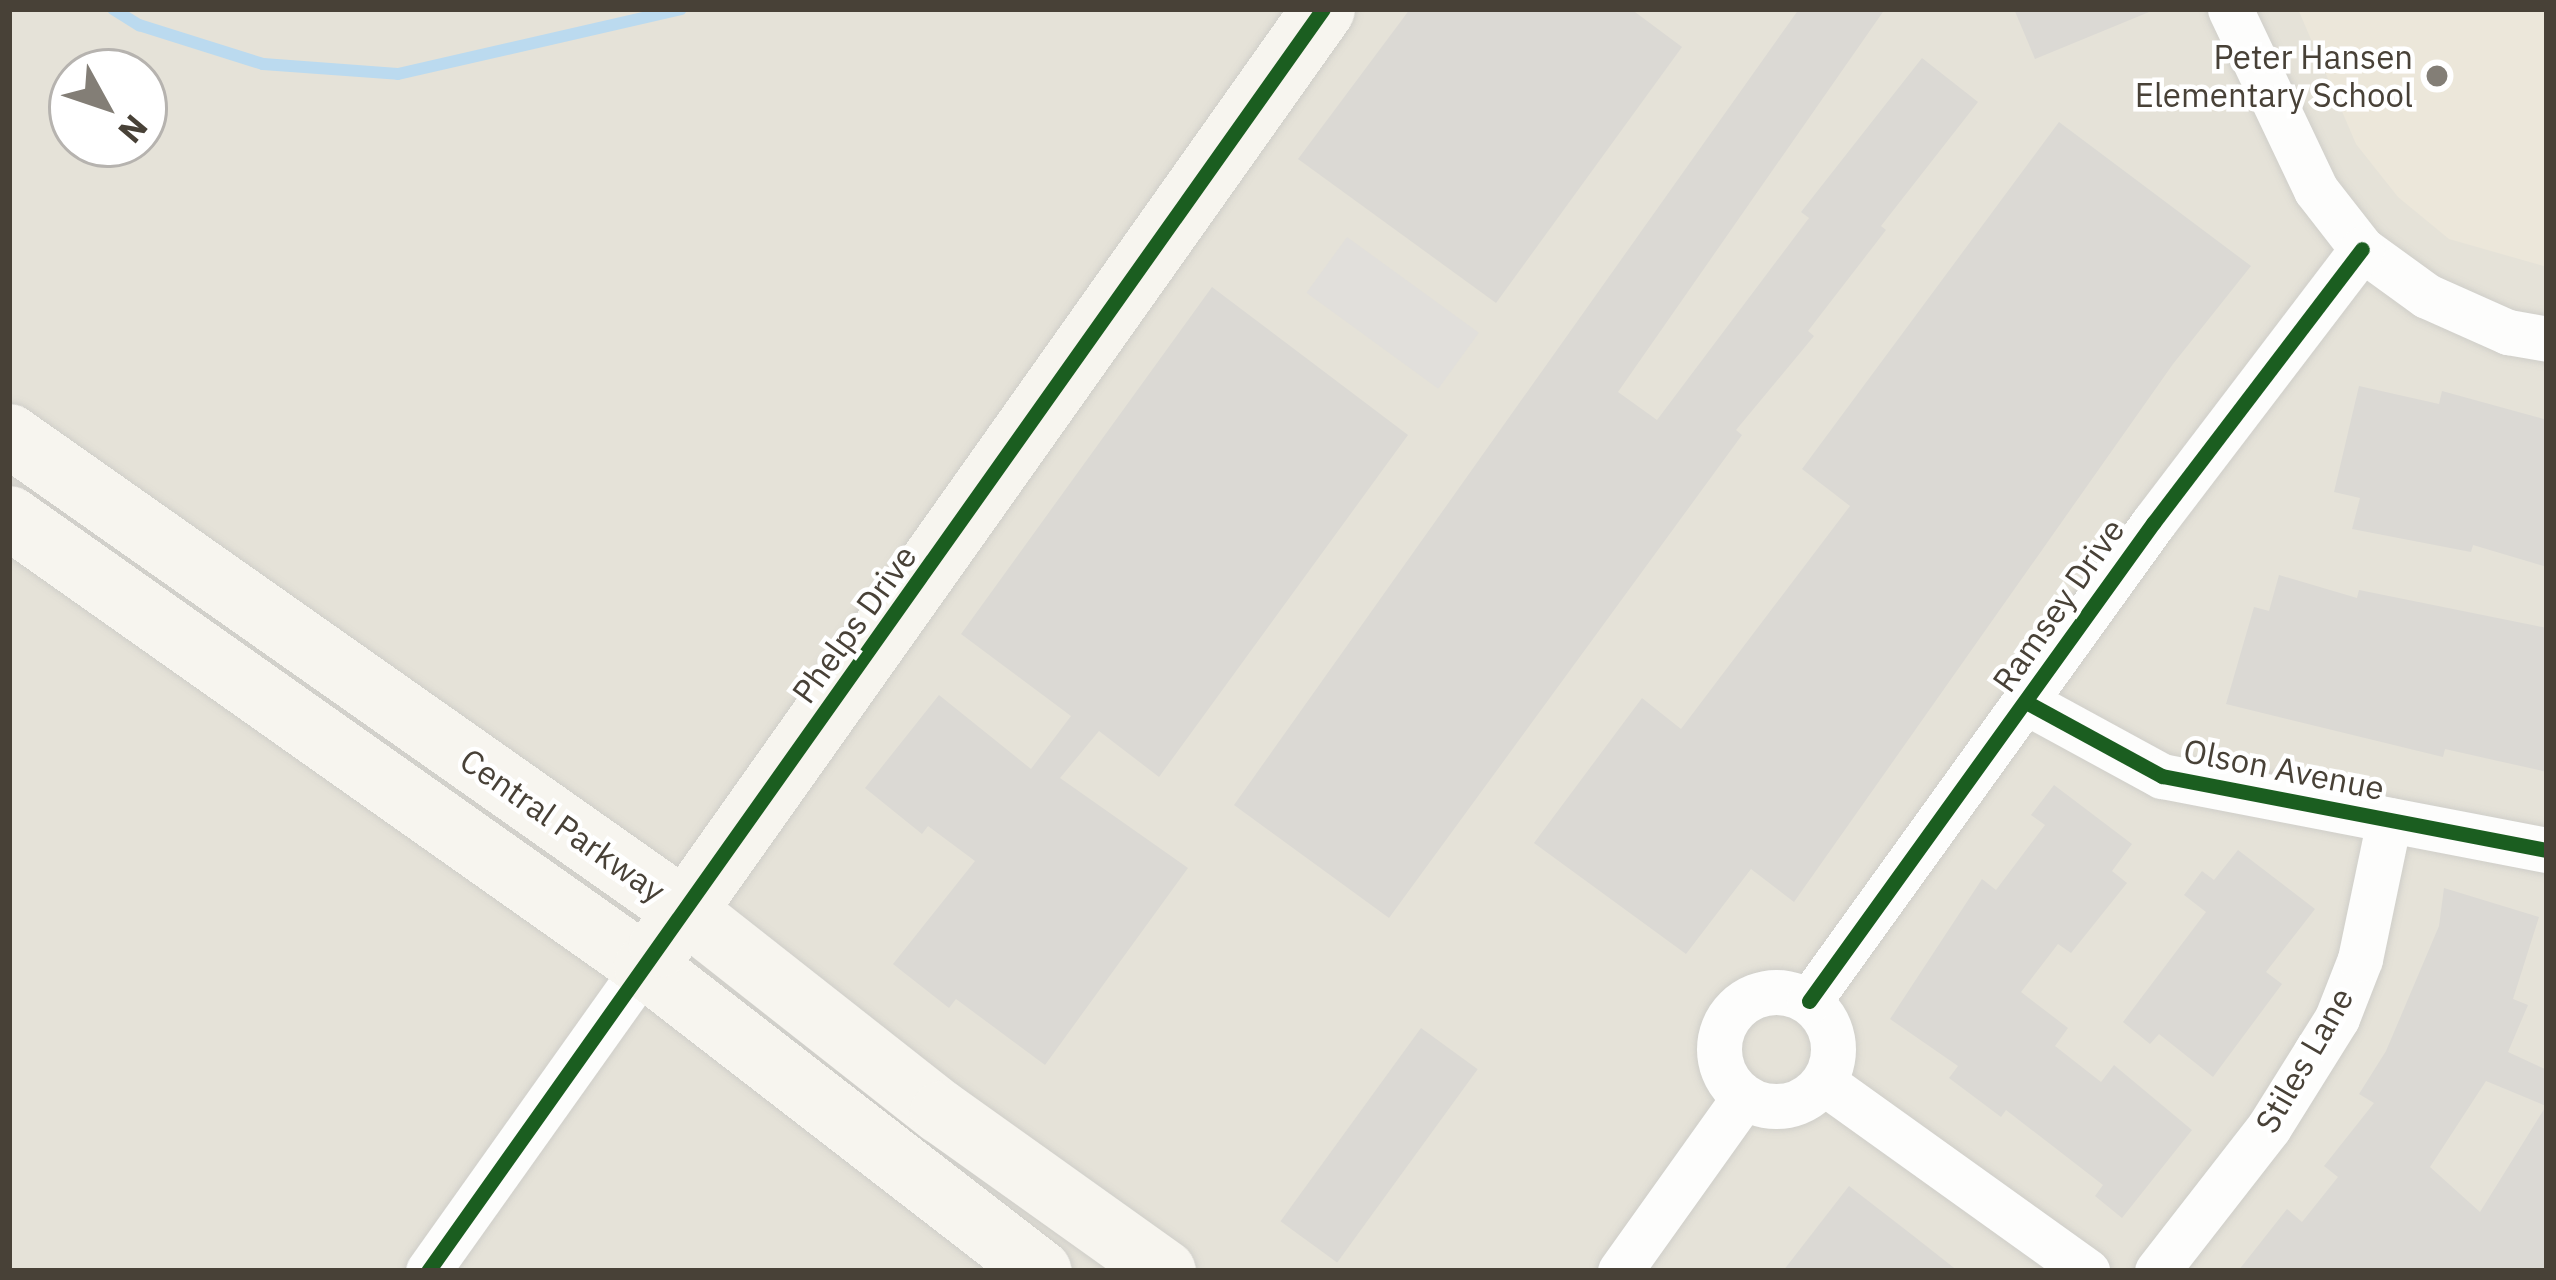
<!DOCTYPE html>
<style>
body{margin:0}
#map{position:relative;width:2556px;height:1280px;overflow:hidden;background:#f1f0eb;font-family:"IBM Plex Sans",sans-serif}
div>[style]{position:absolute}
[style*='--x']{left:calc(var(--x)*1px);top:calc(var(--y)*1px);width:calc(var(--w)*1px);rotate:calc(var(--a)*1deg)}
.residential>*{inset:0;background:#e5e2d8}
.education>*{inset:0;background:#ece7da}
.parking>*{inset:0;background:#e1dfdb;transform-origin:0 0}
.stream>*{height:12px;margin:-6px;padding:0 6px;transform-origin:6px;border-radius:6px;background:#bbdaef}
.building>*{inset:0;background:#dbd9d4;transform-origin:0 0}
.roads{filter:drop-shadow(0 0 3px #cfcec9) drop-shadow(0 0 3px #cfcec9)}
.street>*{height:45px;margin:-22.5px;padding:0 22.5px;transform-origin:22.5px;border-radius:22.5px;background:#fdfdfc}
.street>.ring{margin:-22.5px;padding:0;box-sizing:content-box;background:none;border:45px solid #fdfdfc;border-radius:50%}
.secondary>*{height:63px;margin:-31.5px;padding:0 31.5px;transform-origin:31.5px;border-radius:31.5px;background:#f7f5ef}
.cycleway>*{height:15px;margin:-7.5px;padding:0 7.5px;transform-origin:7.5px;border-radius:7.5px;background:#1b5e20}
.dots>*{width:33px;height:33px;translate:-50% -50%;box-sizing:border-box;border:6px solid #fff;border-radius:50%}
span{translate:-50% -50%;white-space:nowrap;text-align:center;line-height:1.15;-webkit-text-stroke:9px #fff;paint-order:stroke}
.poi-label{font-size:33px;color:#484137}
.right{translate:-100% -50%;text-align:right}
.street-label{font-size:33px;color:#484137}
.frame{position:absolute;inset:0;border:12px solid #484137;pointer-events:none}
.north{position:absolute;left:48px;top:48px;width:120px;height:120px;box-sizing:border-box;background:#fff;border:3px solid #b6b3af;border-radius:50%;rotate:130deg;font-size:33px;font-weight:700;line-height:48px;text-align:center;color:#484137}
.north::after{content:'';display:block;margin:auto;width:42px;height:54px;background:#837e76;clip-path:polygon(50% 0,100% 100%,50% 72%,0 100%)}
</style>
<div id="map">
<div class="residential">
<div style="clip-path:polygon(evenodd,9px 9px,2547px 9px,2547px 1271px,9px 1271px,9px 9px,72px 72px,144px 72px,144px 144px,72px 144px,72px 72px)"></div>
</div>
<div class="education">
<div style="clip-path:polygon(2298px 9px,2547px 9px,2547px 267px,2449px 239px,2398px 197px,2356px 144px)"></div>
</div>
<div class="parking">
<div style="left:1347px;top:237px;width:163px;height:69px;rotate:36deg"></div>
</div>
<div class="stream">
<div style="--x:113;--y:9;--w:31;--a:32"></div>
<div style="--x:139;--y:25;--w:130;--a:17.5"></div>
<div style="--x:263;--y:64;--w:135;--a:4.2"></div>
<div style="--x:398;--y:74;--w:290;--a:-12.9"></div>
</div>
<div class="building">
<div style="clip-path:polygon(1410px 9px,1631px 9px,1682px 47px,1496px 303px,1298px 159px)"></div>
<div style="clip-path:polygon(1799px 9px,1885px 9px,1618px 392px,1657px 420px,1809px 218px,1801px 212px,1922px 58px,1978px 102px,1881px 226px,1886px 230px,1808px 331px,1814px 336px,1736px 430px,1742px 435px,1389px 918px,1234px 805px)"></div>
<div style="clip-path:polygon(2014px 9px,2154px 9px,2154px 10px,2035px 59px)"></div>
<div style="clip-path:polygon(2059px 122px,2251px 266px,2173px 364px,1794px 902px,1751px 869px,1686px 954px,1534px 843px,1642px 698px,1681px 729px,1850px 506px,1802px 469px)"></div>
<div style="clip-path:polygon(1212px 287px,1408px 435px,1159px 777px,1099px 731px,1060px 778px,1188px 868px,1045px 1065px,956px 999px,949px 1008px,893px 964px,975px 861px,928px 826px,922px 834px,865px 788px,939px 695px,1031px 769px,1071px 716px,961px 634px)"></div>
<div style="clip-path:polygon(2359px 386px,2439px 404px,2442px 391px,2547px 420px,2547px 567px,2473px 545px,2471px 552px,2352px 529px,2360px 498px,2334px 492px)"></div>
<div style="clip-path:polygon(2279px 575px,2357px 598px,2359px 590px,2547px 628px,2547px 772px,2445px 749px,2443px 757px,2226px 704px,2254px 607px,2269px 611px)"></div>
<div style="clip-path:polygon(2054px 785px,2132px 844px,2112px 871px,2127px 883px,2071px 953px,2058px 944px,2021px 992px,2068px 1028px,2055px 1046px,2101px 1082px,2114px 1065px,2192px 1130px,2122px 1218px,2095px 1196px,2103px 1185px,2006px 1110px,2001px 1117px,1949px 1078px,1958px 1066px,1890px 1019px,1982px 879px,1996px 890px,2045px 825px,2031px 815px)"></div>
<div style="clip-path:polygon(2238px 850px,2315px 909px,2266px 972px,2282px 984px,2213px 1077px,2159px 1034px,2150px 1044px,2123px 1022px,2206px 912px,2184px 895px,2202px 871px,2214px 880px)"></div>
<div style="clip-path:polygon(evenodd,2444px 888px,2539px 917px,2513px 999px,2528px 1005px,2508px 1052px,2547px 1070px,2547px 1271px,2238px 1271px,2287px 1209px,2302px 1222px,2338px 1177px,2324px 1166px,2374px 1103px,2359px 1094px,2386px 1051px,2439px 926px,2444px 888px,2486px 1081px,2546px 1106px,2480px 1212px,2430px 1167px,2486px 1081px)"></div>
<div style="left:1421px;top:1028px;width:70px;height:239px;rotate:36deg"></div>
<div style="clip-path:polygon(1849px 1186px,1911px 1234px,1958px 1271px,1783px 1271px)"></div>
</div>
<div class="roads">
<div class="street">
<div style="--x:2230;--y:9;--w:200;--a:64.6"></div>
<div style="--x:2316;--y:190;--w:75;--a:52.1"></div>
<div style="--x:2362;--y:249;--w:80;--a:35.9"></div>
<div style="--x:2427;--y:296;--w:89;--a:24"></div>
<div style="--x:2508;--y:332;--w:40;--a:10"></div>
<div style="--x:2026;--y:702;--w:155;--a:28.6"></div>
<div style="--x:2162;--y:776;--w:392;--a:10.9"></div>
<div class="ring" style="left:1719px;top:992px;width:69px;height:69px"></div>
<div style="--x:1809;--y:1001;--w:590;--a:-54.24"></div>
<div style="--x:2154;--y:522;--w:343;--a:-52.7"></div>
<div style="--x:1823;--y:1082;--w:325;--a:35.6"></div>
<div style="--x:428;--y:1271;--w:374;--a:-54.6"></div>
<div style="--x:1620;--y:1271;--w:214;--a:-54.5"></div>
<div style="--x:2157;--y:1271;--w:182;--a:-52.1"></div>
<div style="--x:2269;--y:1127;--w:128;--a:-58"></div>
<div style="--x:2337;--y:1018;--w:63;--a:-68.7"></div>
<div style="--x:2360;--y:959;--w:142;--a:-78.2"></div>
</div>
<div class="secondary">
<div style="--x:9;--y:435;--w:825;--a:35.13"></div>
<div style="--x:684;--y:910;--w:327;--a:38.2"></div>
<div style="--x:941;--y:1112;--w:274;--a:35.5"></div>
<div style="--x:9;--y:517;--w:779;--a:35.22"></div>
<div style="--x:645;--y:966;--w:499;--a:37.7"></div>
<div style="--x:660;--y:945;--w:1147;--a:-54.69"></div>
</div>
</div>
<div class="cycleway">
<div style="--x:2026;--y:702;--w:155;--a:28.6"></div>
<div style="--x:2162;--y:776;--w:392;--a:10.9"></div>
<div style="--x:1809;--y:1001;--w:590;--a:-54.24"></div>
<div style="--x:2154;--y:522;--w:343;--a:-52.7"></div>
<div style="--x:428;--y:1271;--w:1547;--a:-54.66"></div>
</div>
<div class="dots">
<div style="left:2437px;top:76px;background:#837e76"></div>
</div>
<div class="poi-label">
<span class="right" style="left:2413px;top:76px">Peter Hansen<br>Elementary School</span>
</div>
<div class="street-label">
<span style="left:2058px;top:605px;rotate:-55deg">Ramsey Drive</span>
<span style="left:854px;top:624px;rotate:-54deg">Phelps Drive</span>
<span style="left:2284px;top:769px;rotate:11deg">Olson Avenue</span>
<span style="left:563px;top:825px;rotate:35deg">Central Parkway</span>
<span style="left:2304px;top:1060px;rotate:-60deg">Stiles Lane</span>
</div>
<div class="frame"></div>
<div class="north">N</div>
</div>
